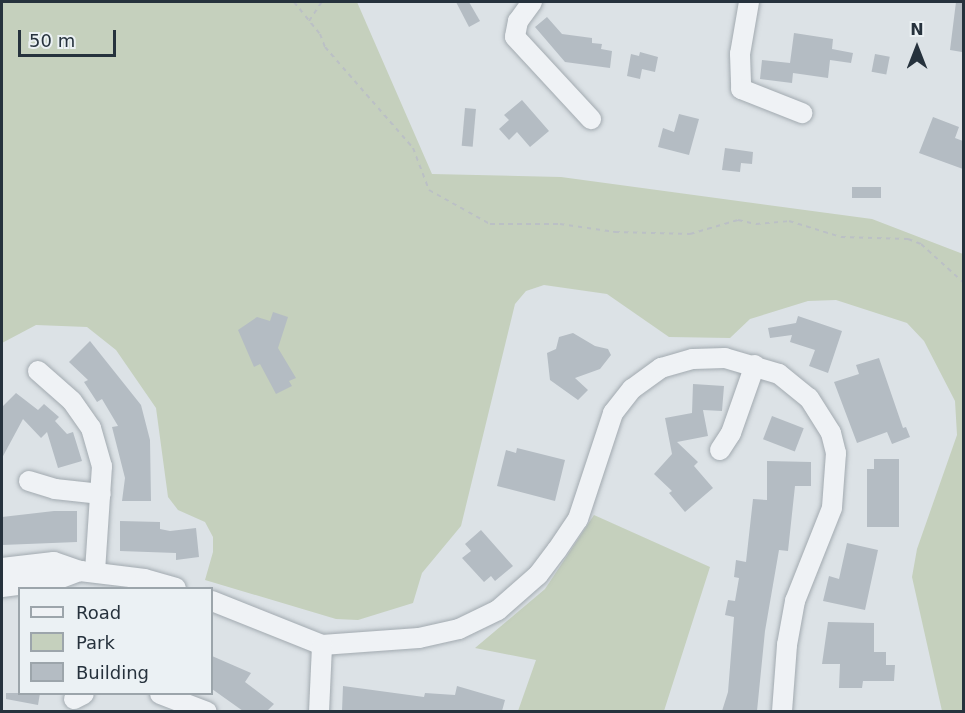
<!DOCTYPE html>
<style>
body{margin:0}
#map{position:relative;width:965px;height:713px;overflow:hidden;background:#dce2e6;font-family:"DejaVu Sans",sans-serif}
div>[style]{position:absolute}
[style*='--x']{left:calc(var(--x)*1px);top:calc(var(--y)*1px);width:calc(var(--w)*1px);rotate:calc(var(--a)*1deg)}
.green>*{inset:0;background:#c5d0bd}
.building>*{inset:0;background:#b4bcc3;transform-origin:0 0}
.path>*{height:2px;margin-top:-1px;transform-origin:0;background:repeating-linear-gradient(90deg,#bbc0c5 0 4.5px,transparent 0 9px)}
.roads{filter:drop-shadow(0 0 2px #a2aab0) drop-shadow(0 0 2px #a2aab0)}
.minor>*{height:20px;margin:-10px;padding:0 10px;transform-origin:10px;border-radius:10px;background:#eff2f5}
span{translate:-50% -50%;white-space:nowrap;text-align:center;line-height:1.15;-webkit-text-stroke:6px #ebf1f4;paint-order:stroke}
.frame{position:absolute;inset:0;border:3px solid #26323d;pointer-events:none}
.legend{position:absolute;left:18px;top:587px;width:195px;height:108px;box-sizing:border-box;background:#ebf1f4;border:2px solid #9ca5ab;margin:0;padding:8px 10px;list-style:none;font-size:18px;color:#26323d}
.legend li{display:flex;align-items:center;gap:12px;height:30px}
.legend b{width:30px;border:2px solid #9ca5ab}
.north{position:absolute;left:887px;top:18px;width:60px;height:60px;-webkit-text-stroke:4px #ebf1f4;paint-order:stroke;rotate:0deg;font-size:16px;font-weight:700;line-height:24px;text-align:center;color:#26323d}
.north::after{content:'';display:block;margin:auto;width:21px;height:27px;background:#26323d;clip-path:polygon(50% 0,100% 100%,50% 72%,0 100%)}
.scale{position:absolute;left:18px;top:30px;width:98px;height:27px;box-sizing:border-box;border:3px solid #26323d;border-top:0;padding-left:8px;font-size:18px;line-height:21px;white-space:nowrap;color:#26323d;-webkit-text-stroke:4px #ebf1f4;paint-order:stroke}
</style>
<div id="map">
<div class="green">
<div style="clip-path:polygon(2px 2px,357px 2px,432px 174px,561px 177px,872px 219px,963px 254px,963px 711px,942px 711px,912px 577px,917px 549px,957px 435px,955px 401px,924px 341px,907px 323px,836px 300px,808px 301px,750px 319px,730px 338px,669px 337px,607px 294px,544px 285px,526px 291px,515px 304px,461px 526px,422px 573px,413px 603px,358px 620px,336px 619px,205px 580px,213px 552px,213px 537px,205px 522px,178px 510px,168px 497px,156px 408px,116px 350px,87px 327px,36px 325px,2px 343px)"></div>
<div style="clip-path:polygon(594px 515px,710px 567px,664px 711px,518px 711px,536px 660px,475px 648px,545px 589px)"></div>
</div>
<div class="building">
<div style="clip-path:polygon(456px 2px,469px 2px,480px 21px,469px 27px)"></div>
<div style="clip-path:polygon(956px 2px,963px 2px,962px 52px,950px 50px)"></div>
<div style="clip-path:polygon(547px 17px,562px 34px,592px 38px,592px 43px,602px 44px,601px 49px,612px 51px,610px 68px,565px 62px,535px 27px)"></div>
<div style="clip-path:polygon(794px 33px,833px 39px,832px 49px,853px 53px,851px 63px,830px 60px,828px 78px,793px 73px,792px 83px,760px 79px,762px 60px,790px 63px)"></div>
<div style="clip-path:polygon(640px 52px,658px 57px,655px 72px,642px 69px,640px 79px,627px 76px,631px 54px,639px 56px)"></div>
<div style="left:875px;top:54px;width:15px;height:18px;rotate:11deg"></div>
<div style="clip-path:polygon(522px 100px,549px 131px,530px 147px,517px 132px,509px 140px,499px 129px,509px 120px,504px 115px)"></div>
<div style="left:465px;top:108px;width:11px;height:38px;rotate:5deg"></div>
<div style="clip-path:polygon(679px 114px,699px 119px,689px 155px,658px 147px,663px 128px,674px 132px)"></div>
<div style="clip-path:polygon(933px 117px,959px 127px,955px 138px,963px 141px,963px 169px,919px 153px)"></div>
<div style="clip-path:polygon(725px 148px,753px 152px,752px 164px,741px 163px,740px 172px,722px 170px)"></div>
<div style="left:852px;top:187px;width:29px;height:11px"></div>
<div style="clip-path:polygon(273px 312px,288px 317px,278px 348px,296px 378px,289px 381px,292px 386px,276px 394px,260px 364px,254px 367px,238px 330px,257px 317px,270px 321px)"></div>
<div style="clip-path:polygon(798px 316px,842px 331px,828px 373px,809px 366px,815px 350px,790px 342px,792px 335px,770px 338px,768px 328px,796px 323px)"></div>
<div style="clip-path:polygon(573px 333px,595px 346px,608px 349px,611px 355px,600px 369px,575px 378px,588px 390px,578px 400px,550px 380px,547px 353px,556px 349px,559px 337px)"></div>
<div style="clip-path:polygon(90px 341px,141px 405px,150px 440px,151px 501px,122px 501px,125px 478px,112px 427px,118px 426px,102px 399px,97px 402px,84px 382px,88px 380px,69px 362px)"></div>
<div style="clip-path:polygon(879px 358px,903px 428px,906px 427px,910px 437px,892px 444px,887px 432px,857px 443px,834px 382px,859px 374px,856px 365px)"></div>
<div style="clip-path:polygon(693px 384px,724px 386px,722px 411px,703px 410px,708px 436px,677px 442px,698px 462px,694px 466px,713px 488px,685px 512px,669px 493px,672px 491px,654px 474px,672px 454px,665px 418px,692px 413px)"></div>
<div style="clip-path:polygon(16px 393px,38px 410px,44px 404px,59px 417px,55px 421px,67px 434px,73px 432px,82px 461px,58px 468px,47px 432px,41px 438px,23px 419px,2px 458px,2px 407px)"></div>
<div style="left:772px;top:416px;width:34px;height:25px;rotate:21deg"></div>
<div style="clip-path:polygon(517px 448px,565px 460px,555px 501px,497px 486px,506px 450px,516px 453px)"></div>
<div style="clip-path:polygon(874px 459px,899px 459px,899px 527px,867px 527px,867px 469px,874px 469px)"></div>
<div style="clip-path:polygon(767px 461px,811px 462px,811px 486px,795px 486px,788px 551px,779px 550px,765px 631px,757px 711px,722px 711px,728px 692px,734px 617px,725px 615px,728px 600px,735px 601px,739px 578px,734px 577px,736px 560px,746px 562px,753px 499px,767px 500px)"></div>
<div style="clip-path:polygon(54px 511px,77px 511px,77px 542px,2px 545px,2px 517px)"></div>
<div style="clip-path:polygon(120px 521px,160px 522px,160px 529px,170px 531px,196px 528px,199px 557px,176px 560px,176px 553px,120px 551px)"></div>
<div style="clip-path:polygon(481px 530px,513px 566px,495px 581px,491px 576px,484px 582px,462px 558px,471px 551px,465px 544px)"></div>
<div style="clip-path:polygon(847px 543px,878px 550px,865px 610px,823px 601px,829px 576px,839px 579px)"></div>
<div style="clip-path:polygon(828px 622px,874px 623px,874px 652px,886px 652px,886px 665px,895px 665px,894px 681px,863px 681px,862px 688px,839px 688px,840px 664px,822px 664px)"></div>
<div style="clip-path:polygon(212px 656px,251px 673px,245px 682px,274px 704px,267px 711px,243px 711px,212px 689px)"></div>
<div style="clip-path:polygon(343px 686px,424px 697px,425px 693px,455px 695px,457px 686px,505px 700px,502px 711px,342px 711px)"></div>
<div style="clip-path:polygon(6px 693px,40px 693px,38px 705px,6px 699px)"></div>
</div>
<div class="path">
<div style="--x:294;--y:2;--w:41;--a:50.9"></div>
<div style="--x:320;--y:34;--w:14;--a:69"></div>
<div style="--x:325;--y:47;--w:134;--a:48.9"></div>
<div style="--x:413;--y:148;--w:45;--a:69.1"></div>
<div style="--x:429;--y:190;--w:70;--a:29.1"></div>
<div style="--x:490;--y:224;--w:70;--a:0"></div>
<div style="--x:560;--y:224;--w:56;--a:8.3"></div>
<div style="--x:615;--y:232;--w:75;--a:1.5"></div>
<div style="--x:690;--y:234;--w:50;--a:-16.3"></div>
<div style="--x:738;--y:220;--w:18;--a:13"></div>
<div style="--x:756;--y:224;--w:33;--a:-5"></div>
<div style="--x:789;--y:221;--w:54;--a:17.1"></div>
<div style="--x:841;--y:237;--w:67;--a:1.7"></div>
<div style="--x:908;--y:239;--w:14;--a:21"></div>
<div style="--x:921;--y:244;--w:58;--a:42.2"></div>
<div style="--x:309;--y:21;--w:23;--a:-56"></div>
</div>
<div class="roads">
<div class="minor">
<div style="--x:532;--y:2;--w:24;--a:126"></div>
<div style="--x:518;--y:21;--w:16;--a:101"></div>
<div style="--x:515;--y:37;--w:112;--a:47.2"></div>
<div style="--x:749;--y:2;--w:53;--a:99.8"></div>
<div style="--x:740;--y:54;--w:35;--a:88"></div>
<div style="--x:741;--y:89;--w:66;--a:21.5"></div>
<div style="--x:38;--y:371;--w:45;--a:41.4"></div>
<div style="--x:72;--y:401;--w:33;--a:55"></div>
<div style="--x:91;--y:428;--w:40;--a:74"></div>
<div style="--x:102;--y:466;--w:106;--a:93.8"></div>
<div style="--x:720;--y:450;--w:20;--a:-57"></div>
<div style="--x:731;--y:433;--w:72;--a:-70.6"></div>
<div style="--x:29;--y:481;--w:27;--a:17"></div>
<div style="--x:55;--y:489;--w:46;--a:6.2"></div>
<div style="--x:2;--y:568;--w:52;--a:-6.6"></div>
<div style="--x:54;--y:562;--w:28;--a:19"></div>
<div style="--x:80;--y:571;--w:65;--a:7"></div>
<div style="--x:145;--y:579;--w:32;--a:16"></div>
<div style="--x:2;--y:587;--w:54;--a:-7.4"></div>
<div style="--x:56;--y:580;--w:26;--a:-21"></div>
<div style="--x:212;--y:601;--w:118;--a:21.8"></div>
<div style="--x:322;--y:645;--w:97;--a:-4.1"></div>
<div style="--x:419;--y:638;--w:41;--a:-12.7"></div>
<div style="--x:459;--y:629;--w:43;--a:-26"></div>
<div style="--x:498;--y:610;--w:53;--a:-41.2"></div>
<div style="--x:538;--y:575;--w:31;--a:-53"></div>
<div style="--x:557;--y:550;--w:37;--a:-56"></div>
<div style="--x:578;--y:519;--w:112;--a:-71.7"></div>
<div style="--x:613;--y:413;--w:31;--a:-52"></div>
<div style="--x:632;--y:389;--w:36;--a:-36"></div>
<div style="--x:661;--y:368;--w:33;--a:-16"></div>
<div style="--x:693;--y:359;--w:32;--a:-2"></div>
<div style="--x:725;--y:358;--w:56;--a:16.5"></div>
<div style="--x:779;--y:374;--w:38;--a:39"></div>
<div style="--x:809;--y:398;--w:41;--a:57.8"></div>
<div style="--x:831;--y:433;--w:21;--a:76"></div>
<div style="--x:836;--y:453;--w:55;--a:94.2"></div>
<div style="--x:832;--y:508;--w:100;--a:111.7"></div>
<div style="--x:795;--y:601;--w:45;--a:100.3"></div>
<div style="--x:787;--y:645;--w:67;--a:94.3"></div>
<div style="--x:160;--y:694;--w:50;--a:21"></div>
<div style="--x:74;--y:699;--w:11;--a:-27"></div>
<div style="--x:319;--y:712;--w:67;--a:-87.4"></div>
</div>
</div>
<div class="frame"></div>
<ul class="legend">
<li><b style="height:8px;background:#eff2f5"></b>Road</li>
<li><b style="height:16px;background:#c5d0bd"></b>Park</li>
<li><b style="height:16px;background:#b4bcc3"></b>Building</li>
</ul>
<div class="north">N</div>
<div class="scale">50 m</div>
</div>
